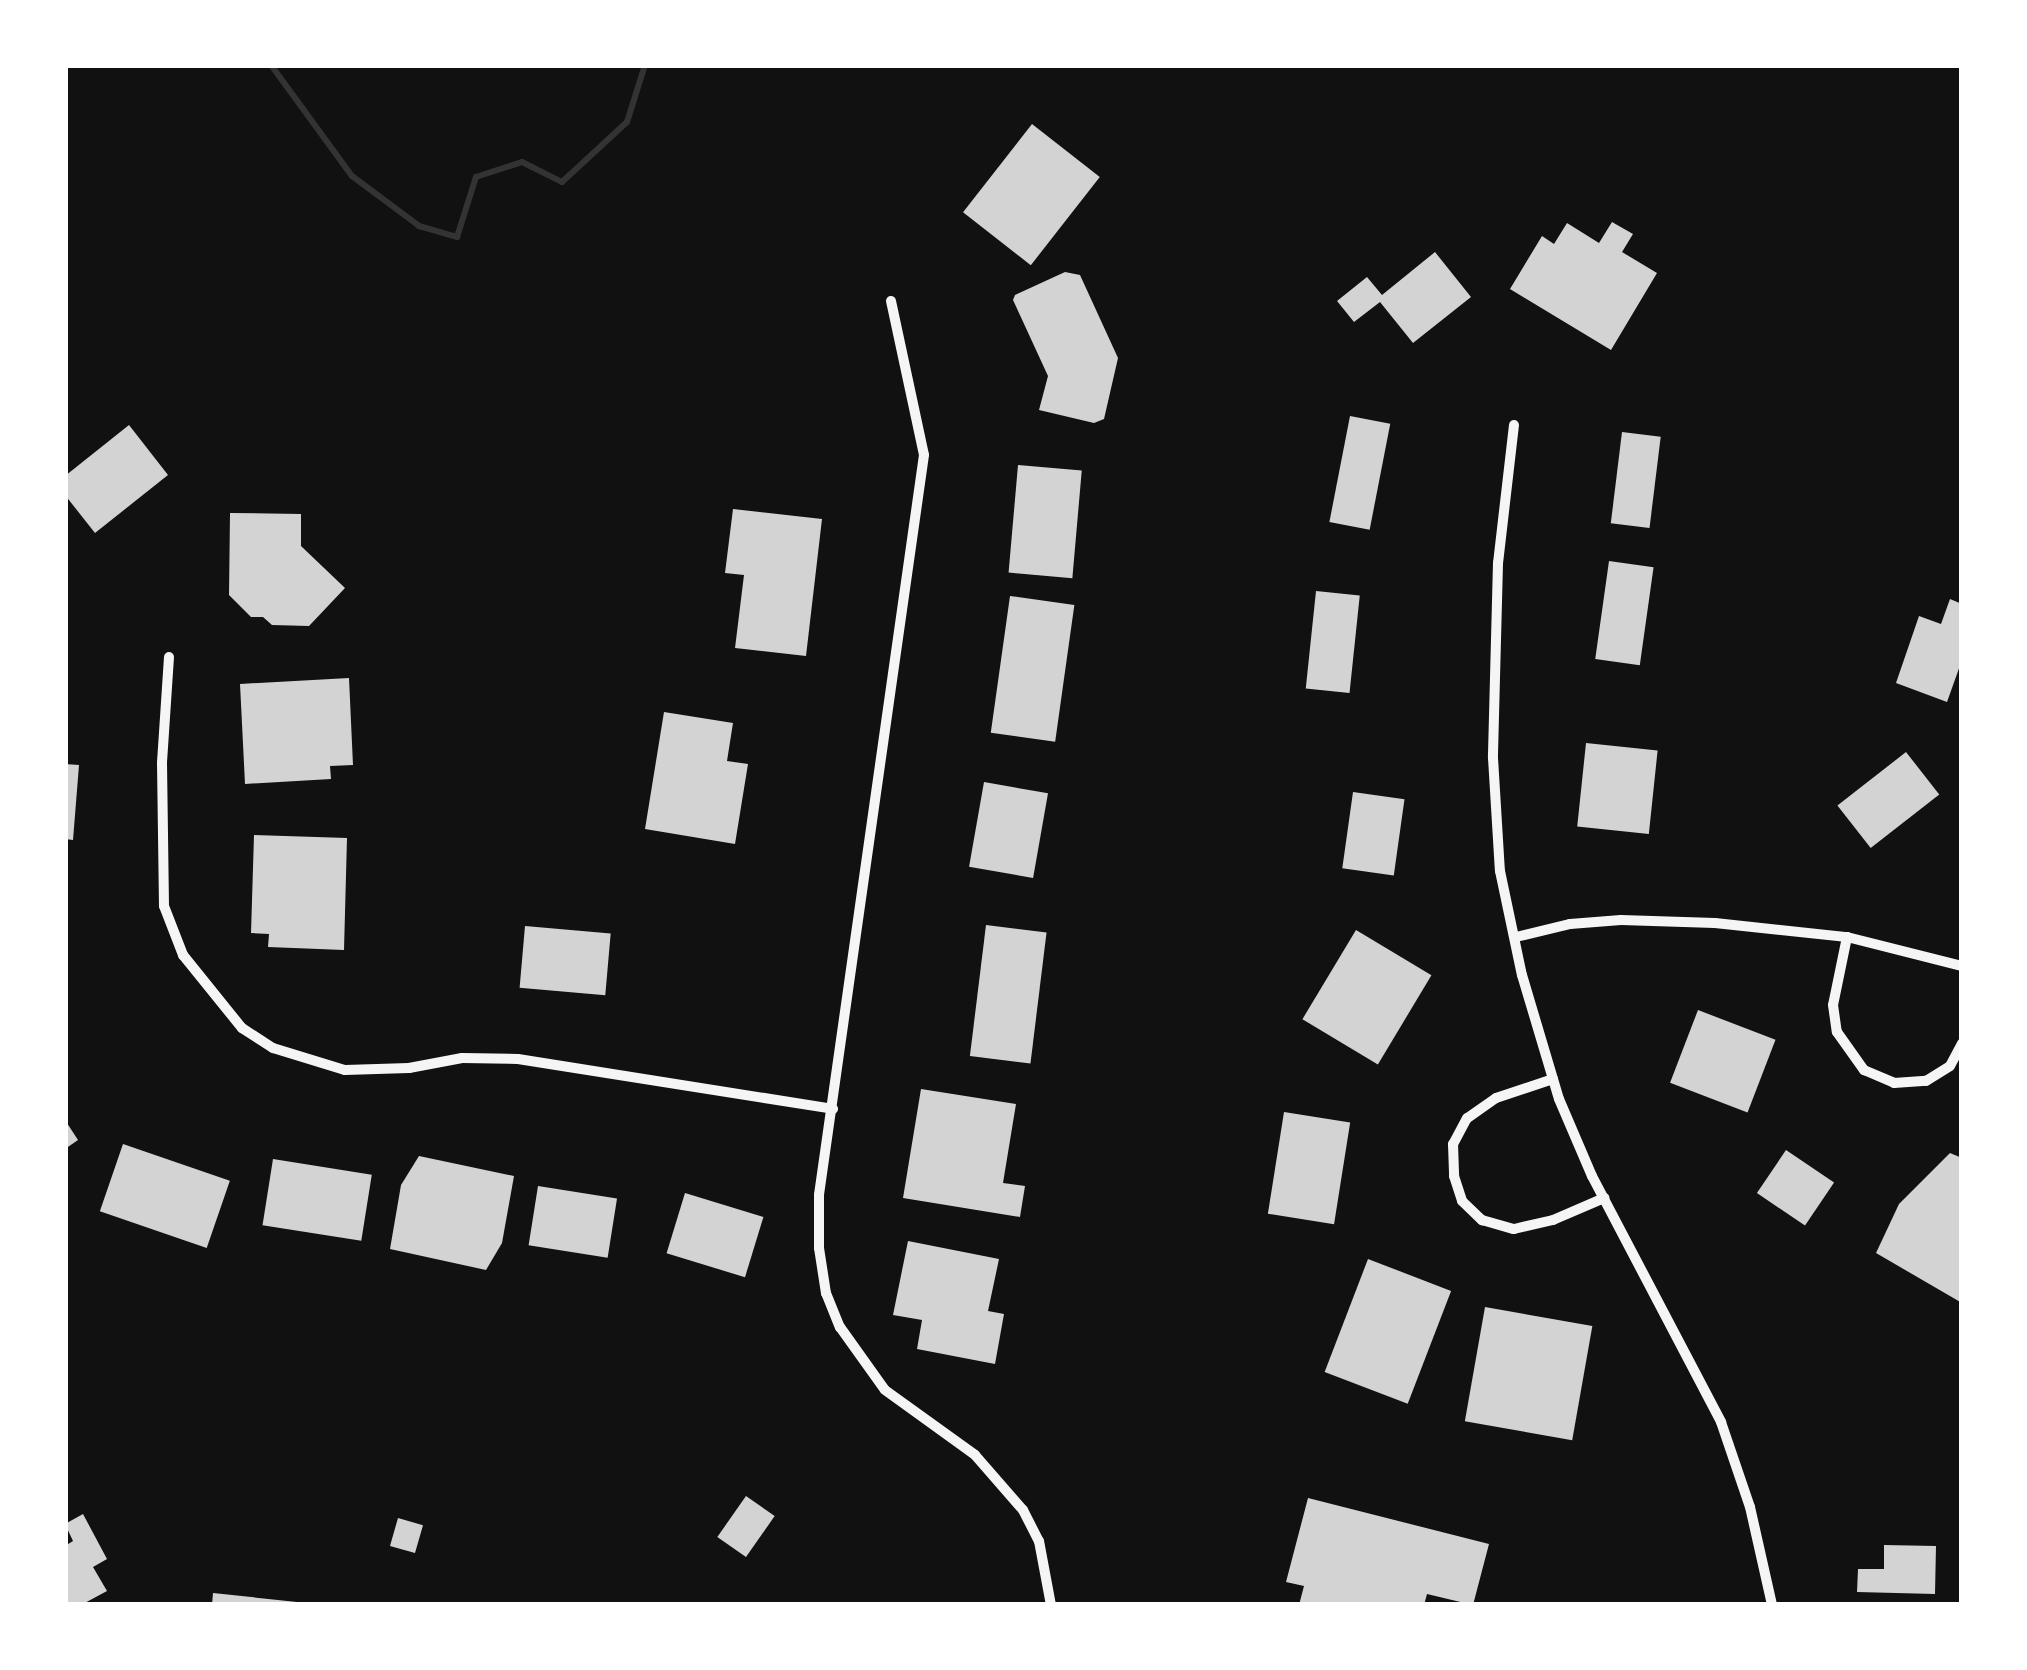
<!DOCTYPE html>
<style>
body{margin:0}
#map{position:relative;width:2027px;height:1670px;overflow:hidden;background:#111;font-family:"Asap Condensed",sans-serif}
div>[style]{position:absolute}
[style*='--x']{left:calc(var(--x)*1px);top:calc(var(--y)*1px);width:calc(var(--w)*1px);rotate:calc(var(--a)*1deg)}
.stream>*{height:6px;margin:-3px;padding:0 3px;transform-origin:3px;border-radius:3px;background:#333}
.building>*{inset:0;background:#d3d3d3;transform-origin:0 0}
.minor>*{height:10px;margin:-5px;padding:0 5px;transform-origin:5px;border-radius:5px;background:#f5f5f5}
span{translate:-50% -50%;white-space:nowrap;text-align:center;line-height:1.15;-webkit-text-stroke:9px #fff;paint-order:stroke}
.frame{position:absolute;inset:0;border:68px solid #fff;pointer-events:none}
</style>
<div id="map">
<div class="stream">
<div style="--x:271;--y:65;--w:137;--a:53.9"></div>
<div style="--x:352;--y:176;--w:84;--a:36.7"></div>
<div style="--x:419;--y:226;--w:40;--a:16"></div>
<div style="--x:457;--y:237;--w:63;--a:-72.4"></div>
<div style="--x:476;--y:177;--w:48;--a:-18.1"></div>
<div style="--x:522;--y:162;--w:45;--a:26.6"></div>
<div style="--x:562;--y:182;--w:88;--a:-42.7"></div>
<div style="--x:627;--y:122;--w:60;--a:-72.5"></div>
</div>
<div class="building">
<div style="left:1032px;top:124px;width:86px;height:112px;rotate:38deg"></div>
<div style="clip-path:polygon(1612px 222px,1633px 234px,1622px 252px,1657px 273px,1611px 350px,1510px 289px,1542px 236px,1554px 244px,1567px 223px,1599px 243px)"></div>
<div style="clip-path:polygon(1435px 252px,1471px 297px,1413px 343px,1380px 302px,1354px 322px,1337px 301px,1367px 277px,1382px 295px)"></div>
<div style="clip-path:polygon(1065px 272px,1080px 275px,1118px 358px,1104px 419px,1094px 423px,1039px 410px,1048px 376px,1013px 300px,1015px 295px)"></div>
<div style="left:1350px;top:416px;width:41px;height:108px;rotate:11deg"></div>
<div style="clip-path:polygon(129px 425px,168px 475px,95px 533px,65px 495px,65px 476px)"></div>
<div style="left:1622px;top:432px;width:39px;height:92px;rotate:7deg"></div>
<div style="left:1018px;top:465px;width:64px;height:108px;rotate:5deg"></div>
<div style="clip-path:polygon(733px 509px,822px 519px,806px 656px,735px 648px,744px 575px,725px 573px)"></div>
<div style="clip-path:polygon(230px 513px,301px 514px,301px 546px,345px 588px,309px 626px,272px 625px,263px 617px,251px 617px,229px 595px)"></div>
<div style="left:1609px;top:561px;width:45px;height:99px;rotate:8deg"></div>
<div style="left:1316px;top:591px;width:44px;height:98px;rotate:6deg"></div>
<div style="left:1010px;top:596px;width:65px;height:138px;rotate:8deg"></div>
<div style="clip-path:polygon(1950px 599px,1962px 604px,1962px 660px,1947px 702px,1896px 683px,1919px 616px,1941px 624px)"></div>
<div style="clip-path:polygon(349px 678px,353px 765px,330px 766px,331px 779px,245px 784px,240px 684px)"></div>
<div style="clip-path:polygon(664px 712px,733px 723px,727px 761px,748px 764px,735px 844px,645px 829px)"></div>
<div style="left:1586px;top:743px;width:72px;height:84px;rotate:6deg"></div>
<div style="left:1906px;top:752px;width:54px;height:87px;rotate:52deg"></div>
<div style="clip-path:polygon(65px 764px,79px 765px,73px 840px,65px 839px)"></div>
<div style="left:984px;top:782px;width:65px;height:86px;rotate:10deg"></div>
<div style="left:1353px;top:792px;width:52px;height:77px;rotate:8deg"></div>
<div style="clip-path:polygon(254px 835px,347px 838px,344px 950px,268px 947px,269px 934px,251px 933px)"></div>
<div style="left:986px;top:925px;width:61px;height:132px;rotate:7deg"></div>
<div style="left:525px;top:926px;width:86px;height:62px;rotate:5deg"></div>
<div style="left:1356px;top:930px;width:88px;height:104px;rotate:31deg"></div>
<div style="left:1698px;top:1010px;width:83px;height:78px;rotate:21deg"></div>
<div style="clip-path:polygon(921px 1089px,1016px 1104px,1003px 1183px,1025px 1186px,1020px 1217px,903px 1198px)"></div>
<div style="left:1284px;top:1112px;width:67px;height:103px;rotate:9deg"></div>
<div style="clip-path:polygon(65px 1120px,78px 1140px,65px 1149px)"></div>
<div style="left:123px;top:1144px;width:113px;height:71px;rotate:19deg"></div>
<div style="left:1786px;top:1150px;width:58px;height:52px;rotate:34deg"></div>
<div style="clip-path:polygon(1950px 1153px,1962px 1158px,1962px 1303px,1876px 1253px,1899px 1204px)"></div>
<div style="clip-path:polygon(419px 1156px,514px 1176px,502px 1243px,486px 1270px,390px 1249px,401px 1185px)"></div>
<div style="left:273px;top:1159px;width:100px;height:67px;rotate:9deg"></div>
<div style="left:538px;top:1186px;width:80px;height:60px;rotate:9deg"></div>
<div style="left:685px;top:1193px;width:82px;height:63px;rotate:17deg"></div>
<div style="clip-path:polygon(908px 1241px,999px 1259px,988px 1311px,1004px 1314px,995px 1364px,917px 1349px,922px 1320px,893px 1315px)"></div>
<div style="left:1368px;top:1259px;width:89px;height:121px;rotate:21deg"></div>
<div style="left:1485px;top:1307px;width:109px;height:116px;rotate:10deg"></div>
<div style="left:746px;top:1496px;width:35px;height:50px;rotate:35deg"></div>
<div style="clip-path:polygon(1308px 1498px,1489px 1544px,1473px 1605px,1427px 1594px,1424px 1605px,1299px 1605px,1304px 1586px,1286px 1582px)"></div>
<div style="clip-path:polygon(83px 1514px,107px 1559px,93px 1567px,107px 1591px,81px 1605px,65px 1605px,65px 1546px,73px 1541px,65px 1524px)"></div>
<div style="left:398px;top:1518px;width:26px;height:29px;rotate:16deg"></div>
<div style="clip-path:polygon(1884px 1545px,1936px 1546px,1935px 1594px,1857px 1592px,1858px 1569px,1884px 1569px)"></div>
<div style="clip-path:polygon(213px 1593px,297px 1602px,297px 1605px,212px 1605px)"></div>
</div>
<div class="minor">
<div style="--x:891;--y:301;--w:157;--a:77.9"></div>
<div style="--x:924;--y:455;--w:747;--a:98.08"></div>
<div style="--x:819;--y:1195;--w:53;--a:90"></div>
<div style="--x:819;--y:1248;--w:46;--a:81.2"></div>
<div style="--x:826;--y:1293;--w:37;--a:68"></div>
<div style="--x:840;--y:1327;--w:77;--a:54.5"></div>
<div style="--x:885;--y:1390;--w:111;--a:35.8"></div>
<div style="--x:975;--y:1455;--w:73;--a:48.9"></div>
<div style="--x:1023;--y:1510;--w:35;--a:63"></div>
<div style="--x:1039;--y:1541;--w:65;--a:79.4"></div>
<div style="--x:1514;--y:425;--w:139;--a:96.6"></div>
<div style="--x:1498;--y:563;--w:195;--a:91.5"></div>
<div style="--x:1493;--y:758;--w:113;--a:86.5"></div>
<div style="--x:1500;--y:871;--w:106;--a:78.1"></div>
<div style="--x:1522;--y:975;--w:129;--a:73.4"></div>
<div style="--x:1559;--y:1099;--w:84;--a:66.8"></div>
<div style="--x:1592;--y:1176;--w:278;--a:62.3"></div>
<div style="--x:1721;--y:1422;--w:90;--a:71.2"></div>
<div style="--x:1750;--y:1507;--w:100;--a:77.3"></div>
<div style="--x:169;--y:657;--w:106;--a:93.8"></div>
<div style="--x:162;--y:763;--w:143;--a:89.2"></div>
<div style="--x:164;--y:906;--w:53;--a:68.8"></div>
<div style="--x:183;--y:955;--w:94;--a:51.1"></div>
<div style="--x:242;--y:1028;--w:37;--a:33"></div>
<div style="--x:273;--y:1048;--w:75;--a:17"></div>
<div style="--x:345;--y:1070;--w:64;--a:-1.8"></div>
<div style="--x:409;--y:1068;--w:54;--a:-10.7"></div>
<div style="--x:462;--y:1058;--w:56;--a:1"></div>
<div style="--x:518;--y:1059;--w:319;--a:9"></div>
<div style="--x:1516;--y:937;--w:56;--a:-13.5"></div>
<div style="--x:1570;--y:924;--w:51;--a:-4.5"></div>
<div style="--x:1621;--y:920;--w:94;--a:1.8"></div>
<div style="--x:1715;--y:923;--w:133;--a:6.1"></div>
<div style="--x:1847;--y:937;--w:119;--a:14.2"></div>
<div style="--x:1847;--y:937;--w:69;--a:101.6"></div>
<div style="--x:1833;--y:1005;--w:27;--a:82"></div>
<div style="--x:1837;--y:1032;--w:47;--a:54.6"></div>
<div style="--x:1864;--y:1070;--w:33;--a:23"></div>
<div style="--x:1894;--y:1083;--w:32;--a:-4"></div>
<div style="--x:1926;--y:1081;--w:28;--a:-32"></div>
<div style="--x:1950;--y:1066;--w:26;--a:-62"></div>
<div style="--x:1553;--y:1079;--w:60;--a:161.6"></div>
<div style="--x:1496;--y:1098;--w:35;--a:145"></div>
<div style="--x:1467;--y:1118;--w:30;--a:118"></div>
<div style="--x:1453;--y:1144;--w:32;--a:88"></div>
<div style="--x:1454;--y:1176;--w:26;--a:72"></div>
<div style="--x:1462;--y:1201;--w:28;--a:44"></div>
<div style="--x:1482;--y:1220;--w:33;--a:16"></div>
<div style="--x:1514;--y:1229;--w:40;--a:-13"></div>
<div style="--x:1553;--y:1220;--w:56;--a:-23.3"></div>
</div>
<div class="frame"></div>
</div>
